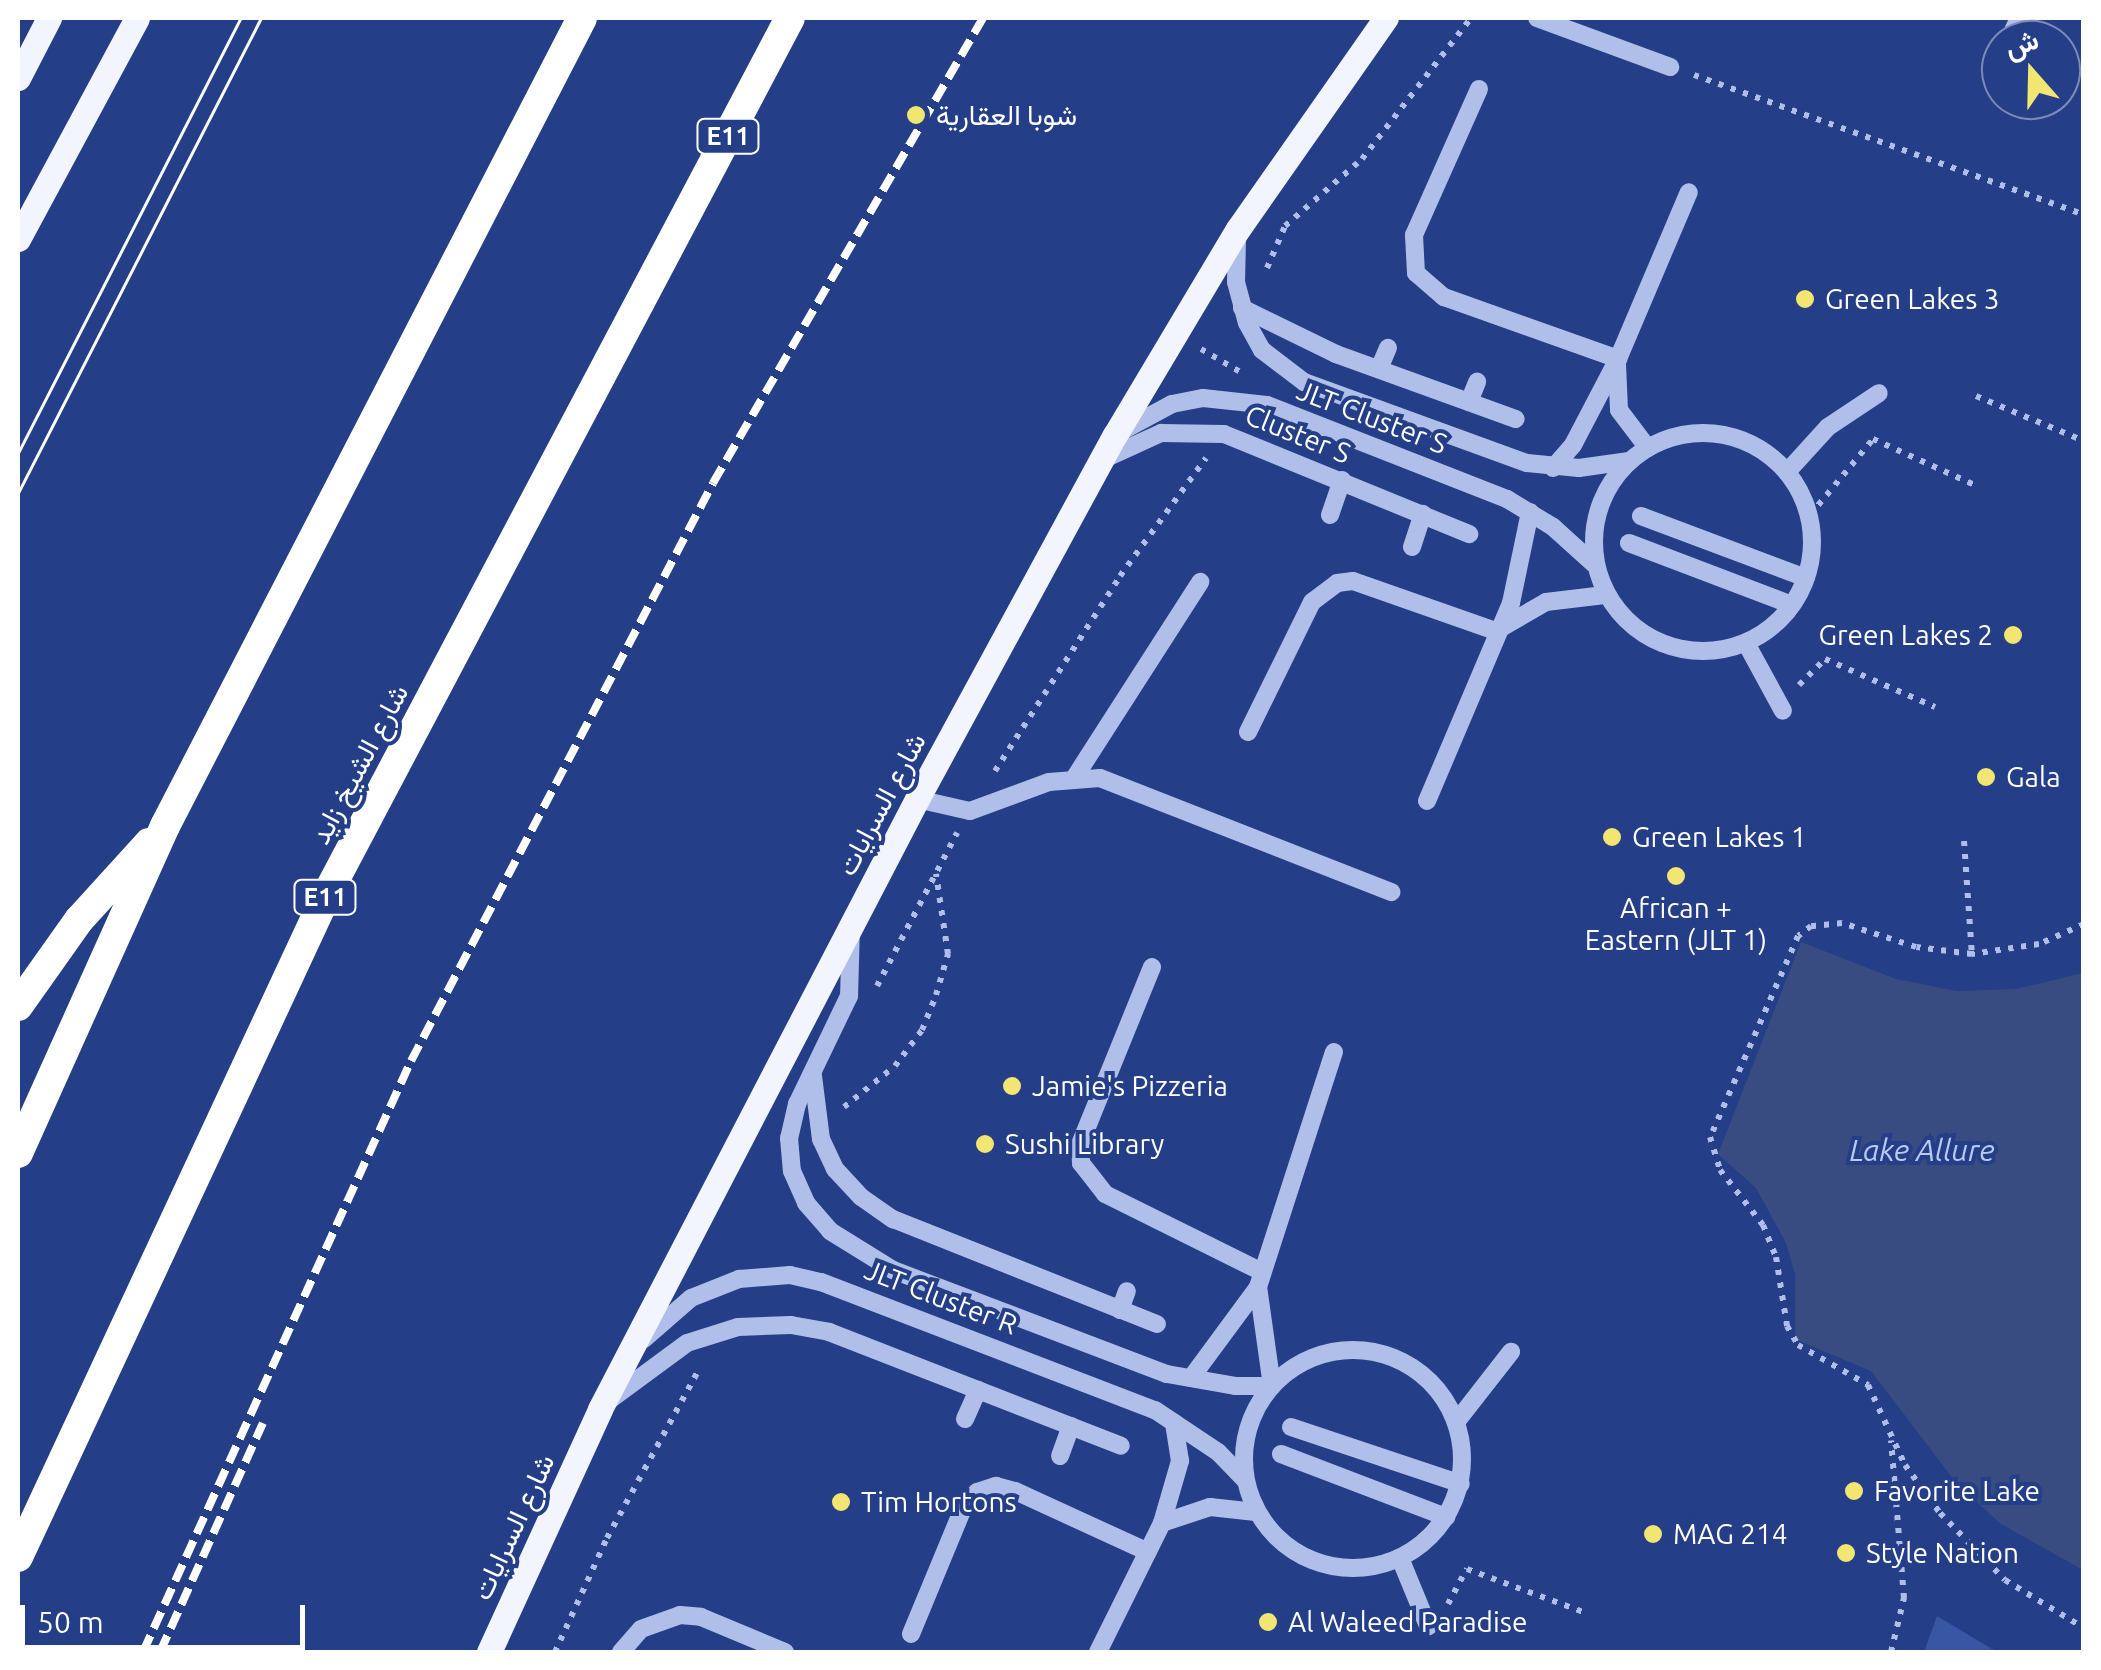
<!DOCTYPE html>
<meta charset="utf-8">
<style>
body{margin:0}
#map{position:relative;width:2101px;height:1670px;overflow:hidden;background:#243e87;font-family:Ubuntu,Vazirmatn,sans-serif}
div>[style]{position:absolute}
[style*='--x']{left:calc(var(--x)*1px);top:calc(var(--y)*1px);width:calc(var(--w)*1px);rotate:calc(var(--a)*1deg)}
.green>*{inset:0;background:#3856a3}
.water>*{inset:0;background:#394c82}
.path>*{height:6px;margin-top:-3px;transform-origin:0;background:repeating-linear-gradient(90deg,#afbfe9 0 5px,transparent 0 13px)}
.minor>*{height:18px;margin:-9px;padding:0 9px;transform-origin:9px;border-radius:9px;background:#afbfe9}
.minor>.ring{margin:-9px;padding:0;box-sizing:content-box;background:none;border:18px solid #afbfe9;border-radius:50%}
.major>*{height:25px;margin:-12.5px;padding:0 12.5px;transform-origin:12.5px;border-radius:12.5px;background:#f2f4fe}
.highway>*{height:30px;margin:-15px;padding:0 15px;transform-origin:15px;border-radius:15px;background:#fff}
.tram>*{height:2.5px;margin:-1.25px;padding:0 1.25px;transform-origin:1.25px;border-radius:1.25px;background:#fff}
.rail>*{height:8px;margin-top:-4px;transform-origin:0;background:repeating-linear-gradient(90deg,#fff 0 18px,transparent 0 26px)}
.dots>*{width:28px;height:28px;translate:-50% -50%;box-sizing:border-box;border:5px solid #243e87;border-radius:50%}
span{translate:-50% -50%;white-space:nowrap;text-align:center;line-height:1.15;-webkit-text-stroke:8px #243e87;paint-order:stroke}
.shield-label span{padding:2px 8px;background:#243e87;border:2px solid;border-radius:8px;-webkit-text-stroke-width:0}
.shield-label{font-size:25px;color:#fff;font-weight:700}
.poi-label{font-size:28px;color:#fff}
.left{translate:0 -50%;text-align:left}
.right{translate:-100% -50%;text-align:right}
.street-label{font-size:28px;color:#fff}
.water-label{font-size:30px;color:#bacaf0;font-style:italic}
.frame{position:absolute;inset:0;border:20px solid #fff;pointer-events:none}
.north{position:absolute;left:1981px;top:20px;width:100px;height:100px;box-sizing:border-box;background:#243e87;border:2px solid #7c8bb7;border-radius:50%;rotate:340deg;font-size:28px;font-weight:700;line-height:40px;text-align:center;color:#fff}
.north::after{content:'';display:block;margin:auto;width:35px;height:45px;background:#f3e572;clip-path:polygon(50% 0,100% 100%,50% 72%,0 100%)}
.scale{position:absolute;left:20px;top:1605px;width:285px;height:45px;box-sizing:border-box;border:5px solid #fff;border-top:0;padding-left:12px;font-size:30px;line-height:35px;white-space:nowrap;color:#fff;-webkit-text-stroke:8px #243e87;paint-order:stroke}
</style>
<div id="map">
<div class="green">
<div style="clip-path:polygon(1937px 1616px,1997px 1652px,1924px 1652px)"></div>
</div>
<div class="water">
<div style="clip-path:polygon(1801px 942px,1896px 979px,1956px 991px,2016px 989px,2083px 973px,2083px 1570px,2001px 1524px,1957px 1484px,1871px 1371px,1795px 1339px,1795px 1274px,1786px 1243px,1756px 1188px,1718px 1154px)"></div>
</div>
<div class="path">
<div style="--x:1694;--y:75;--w:414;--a:19.7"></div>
<div style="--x:1267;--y:268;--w:46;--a:-66.8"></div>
<div style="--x:1285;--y:226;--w:102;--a:-41"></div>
<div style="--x:1362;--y:159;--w:178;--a:-52.3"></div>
<div style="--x:1201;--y:349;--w:48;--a:30.3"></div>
<div style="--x:1976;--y:396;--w:117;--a:22.6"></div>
<div style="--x:1810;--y:515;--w:99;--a:-50.3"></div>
<div style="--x:1873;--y:439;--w:114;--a:24.3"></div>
<div style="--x:1799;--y:685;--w:37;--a:-45"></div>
<div style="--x:1825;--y:659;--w:120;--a:23.6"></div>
<div style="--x:995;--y:771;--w:232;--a:-57.3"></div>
<div style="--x:1120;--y:576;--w:146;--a:-53.9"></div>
<div style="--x:1964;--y:841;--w:113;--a:86"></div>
<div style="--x:2084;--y:924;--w:49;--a:156"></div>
<div style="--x:2039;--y:944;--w:68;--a:171.5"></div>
<div style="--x:1972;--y:954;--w:56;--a:-172.9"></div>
<div style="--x:1916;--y:947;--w:78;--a:-162"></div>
<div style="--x:1842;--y:923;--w:31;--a:174"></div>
<div style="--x:1811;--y:926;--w:16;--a:142"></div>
<div style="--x:1798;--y:936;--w:219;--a:113.6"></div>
<div style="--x:1710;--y:1137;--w:34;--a:73"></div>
<div style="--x:1720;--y:1170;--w:70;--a:52"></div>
<div style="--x:1763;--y:1225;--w:35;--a:68"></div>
<div style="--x:1776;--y:1257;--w:70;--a:80.9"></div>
<div style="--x:1787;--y:1326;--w:22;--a:60"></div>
<div style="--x:1798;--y:1345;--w:81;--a:29.7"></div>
<div style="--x:1868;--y:1385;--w:88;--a:65.2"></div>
<div style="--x:1905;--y:1465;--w:59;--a:53.9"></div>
<div style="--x:1940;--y:1513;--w:93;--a:45.9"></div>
<div style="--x:2005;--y:1580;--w:92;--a:31.3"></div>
<div style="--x:877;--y:986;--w:173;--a:-62.4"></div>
<div style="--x:844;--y:1107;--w:65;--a:-38.8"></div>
<div style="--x:895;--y:1066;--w:45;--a:-53.1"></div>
<div style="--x:922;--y:1030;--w:38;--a:-68"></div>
<div style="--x:936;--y:995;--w:43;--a:-73.7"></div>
<div style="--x:948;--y:954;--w:81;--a:-98.5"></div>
<div style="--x:1448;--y:1604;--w:40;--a:-62"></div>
<div style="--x:1467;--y:1569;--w:124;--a:20.3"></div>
<div style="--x:555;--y:1652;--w:125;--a:-65.5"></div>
<div style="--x:607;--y:1538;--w:188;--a:-61.4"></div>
<div style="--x:1891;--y:1652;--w:56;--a:-76.5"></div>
<div style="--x:1904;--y:1598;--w:158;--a:-94.7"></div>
</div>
<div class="minor">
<div style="--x:1537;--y:18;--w:142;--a:20.2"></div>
<div style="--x:2009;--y:40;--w:24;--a:-66"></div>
<div style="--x:1998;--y:63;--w:7;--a:-63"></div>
<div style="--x:1479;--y:89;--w:160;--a:114"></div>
<div style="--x:1414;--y:235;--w:38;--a:87"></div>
<div style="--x:1416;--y:273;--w:37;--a:41"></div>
<div style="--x:1444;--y:297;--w:185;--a:19.6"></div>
<div style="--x:1237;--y:239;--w:43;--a:91.3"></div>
<div style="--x:1236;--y:282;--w:42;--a:75"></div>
<div style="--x:1247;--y:323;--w:31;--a:61"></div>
<div style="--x:1262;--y:350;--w:53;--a:37.3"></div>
<div style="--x:1304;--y:382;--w:237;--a:20"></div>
<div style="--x:1527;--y:463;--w:52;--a:5.5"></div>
<div style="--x:1579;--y:468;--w:49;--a:-8.1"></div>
<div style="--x:1242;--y:308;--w:105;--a:26.1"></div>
<div style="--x:1336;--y:354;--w:191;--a:19.9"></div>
<div style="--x:1617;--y:364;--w:46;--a:87.5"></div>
<div style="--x:1619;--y:410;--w:46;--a:52.9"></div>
<div style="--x:1379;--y:369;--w:23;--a:-67"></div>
<div style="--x:1469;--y:402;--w:22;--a:-68"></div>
<div style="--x:1120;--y:432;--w:59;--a:-28.3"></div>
<div style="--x:1172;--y:404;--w:32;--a:-11"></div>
<div style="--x:1203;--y:398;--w:64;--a:6.2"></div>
<div style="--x:1267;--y:405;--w:258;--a:21.4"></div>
<div style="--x:1507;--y:499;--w:54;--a:31.3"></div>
<div style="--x:1553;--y:527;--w:55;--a:42.1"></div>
<div class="ring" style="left:1594px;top:433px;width:200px;height:200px"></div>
<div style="--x:1104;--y:459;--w:63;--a:-24.5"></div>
<div style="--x:1161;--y:433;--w:63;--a:0.9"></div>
<div style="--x:1224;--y:434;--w:265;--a:22.2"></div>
<div style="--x:1553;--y:468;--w:30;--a:-49"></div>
<div style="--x:1573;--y:445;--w:97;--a:-62.4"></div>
<div style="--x:1618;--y:359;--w:181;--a:-67"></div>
<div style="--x:1787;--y:472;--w:61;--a:-47.7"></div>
<div style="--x:1828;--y:427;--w:61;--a:-33.7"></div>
<div style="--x:1330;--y:515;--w:37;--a:-71"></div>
<div style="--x:1641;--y:516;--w:176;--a:20.6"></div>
<div style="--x:1629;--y:543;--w:174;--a:20.8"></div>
<div style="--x:1412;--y:547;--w:35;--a:-72"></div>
<div style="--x:1501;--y:628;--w:52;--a:-30"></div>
<div style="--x:1546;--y:602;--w:59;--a:-6.8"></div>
<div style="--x:1746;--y:643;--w:77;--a:61.4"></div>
<div style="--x:1248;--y:732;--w:145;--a:-63.8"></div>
<div style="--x:1312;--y:602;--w:31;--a:-37"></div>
<div style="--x:1337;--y:583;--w:16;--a:-7"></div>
<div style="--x:1353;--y:581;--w:151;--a:19.3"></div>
<div style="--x:1075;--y:777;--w:232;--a:-57.3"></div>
<div style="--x:917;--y:799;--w:54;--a:12.8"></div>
<div style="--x:970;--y:811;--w:84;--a:-20.2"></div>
<div style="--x:1049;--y:782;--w:51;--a:-4.5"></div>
<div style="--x:1100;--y:778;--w:313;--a:21.4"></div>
<div style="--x:1427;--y:801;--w:215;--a:-67"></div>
<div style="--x:1511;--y:603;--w:93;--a:-78.2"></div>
<div style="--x:851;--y:926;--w:70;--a:91.6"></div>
<div style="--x:849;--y:996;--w:120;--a:115.7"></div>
<div style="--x:797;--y:1104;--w:35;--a:103"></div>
<div style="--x:789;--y:1138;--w:33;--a:85"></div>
<div style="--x:792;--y:1171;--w:35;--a:66"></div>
<div style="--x:806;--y:1203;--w:37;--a:49"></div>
<div style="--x:830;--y:1231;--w:74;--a:31.8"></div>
<div style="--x:893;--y:1270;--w:293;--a:20.8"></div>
<div style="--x:1167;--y:1374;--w:69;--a:10"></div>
<div style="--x:1235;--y:1386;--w:37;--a:0"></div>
<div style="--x:1272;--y:1386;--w:100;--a:-98"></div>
<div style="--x:1152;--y:967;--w:191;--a:112.1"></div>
<div style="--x:1080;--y:1144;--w:19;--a:87"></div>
<div style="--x:1081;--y:1163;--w:39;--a:52"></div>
<div style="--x:1105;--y:1194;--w:175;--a:26.4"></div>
<div style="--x:813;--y:1076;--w:64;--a:82.8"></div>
<div style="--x:821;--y:1139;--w:33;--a:65"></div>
<div style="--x:835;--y:1169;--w:38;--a:47"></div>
<div style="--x:861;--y:1197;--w:39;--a:35"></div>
<div style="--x:893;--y:1219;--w:284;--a:21.7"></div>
<div style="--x:1120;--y:1310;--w:20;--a:-70"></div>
<div style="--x:644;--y:1339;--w:62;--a:-41.1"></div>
<div style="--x:691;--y:1298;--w:52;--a:-21.6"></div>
<div style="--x:739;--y:1279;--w:51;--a:-4.5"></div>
<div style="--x:790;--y:1275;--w:32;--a:13"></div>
<div style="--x:821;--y:1282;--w:358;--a:21"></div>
<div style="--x:1155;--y:1410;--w:76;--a:33.7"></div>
<div style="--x:1218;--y:1452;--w:39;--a:46"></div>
<div class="ring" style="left:1244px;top:1350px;width:200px;height:200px"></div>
<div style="--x:1191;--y:1378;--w:113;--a:-53.6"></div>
<div style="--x:1258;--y:1287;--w:247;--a:-72.1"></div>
<div style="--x:611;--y:1399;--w:94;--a:-36.4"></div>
<div style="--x:687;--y:1343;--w:53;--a:-17.4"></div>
<div style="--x:738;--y:1327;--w:53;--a:-2.2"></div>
<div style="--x:791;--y:1325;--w:39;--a:10"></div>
<div style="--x:829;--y:1332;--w:313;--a:21.3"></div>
<div style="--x:965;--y:1419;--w:32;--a:-66"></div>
<div style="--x:1457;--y:1421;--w:88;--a:-52"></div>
<div style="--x:1291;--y:1427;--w:179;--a:18.5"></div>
<div style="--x:1281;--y:1454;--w:177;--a:20.9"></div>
<div style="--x:1060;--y:1456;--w:32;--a:-70"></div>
<div style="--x:1162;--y:1523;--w:51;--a:-18.4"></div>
<div style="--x:1210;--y:1507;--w:46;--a:6.2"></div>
<div style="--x:1400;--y:1558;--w:74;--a:67.6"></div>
<div style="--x:911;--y:1634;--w:139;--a:-67.5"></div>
<div style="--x:964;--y:1506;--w:19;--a:-47"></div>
<div style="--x:977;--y:1492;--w:20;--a:-18"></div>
<div style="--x:996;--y:1486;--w:20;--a:15"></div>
<div style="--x:1015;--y:1491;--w:146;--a:24.6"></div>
<div style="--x:621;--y:1652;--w:30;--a:-49"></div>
<div style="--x:641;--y:1629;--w:41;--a:-19.7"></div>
<div style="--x:680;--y:1615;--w:21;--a:5"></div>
<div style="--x:701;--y:1617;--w:91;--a:22.6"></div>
<div style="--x:1098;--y:1652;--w:144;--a:-63.6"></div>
<div style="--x:1162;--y:1523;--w:65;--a:-73.8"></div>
<div style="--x:1180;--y:1461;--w:39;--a:-99"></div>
</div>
<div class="major">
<div style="--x:18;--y:78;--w:68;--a:-62.7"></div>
<div style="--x:18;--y:239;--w:251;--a:-61.7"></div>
<div style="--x:489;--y:1652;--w:267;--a:-65.4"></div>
<div style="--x:600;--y:1409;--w:687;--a:-62.54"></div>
<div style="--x:917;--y:799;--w:414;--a:-61.5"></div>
<div style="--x:1115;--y:435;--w:240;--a:-59.2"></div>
<div style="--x:1238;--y:229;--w:258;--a:-55"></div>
</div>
<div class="highway">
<div style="--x:18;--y:1006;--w:105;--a:-54.7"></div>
<div style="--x:79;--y:920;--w:104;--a:-47.7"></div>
<div style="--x:18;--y:1153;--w:359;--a:-65.8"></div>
<div style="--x:165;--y:826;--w:909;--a:-62.7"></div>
<div style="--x:18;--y:1557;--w:727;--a:-65.02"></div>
<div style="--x:325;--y:898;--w:995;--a:-62.15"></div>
</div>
<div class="tram">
<div style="--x:18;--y:453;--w:489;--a:-62.9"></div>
<div style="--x:18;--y:493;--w:534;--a:-62.91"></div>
</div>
<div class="rail">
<div style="--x:143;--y:1652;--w:649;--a:-65.61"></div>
<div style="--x:411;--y:1061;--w:652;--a:-62.41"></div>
<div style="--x:713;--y:483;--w:538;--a:-59.86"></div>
<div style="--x:160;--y:1652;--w:251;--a:-65.8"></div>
</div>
<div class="dots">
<div style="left:916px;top:115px;background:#f3e572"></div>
<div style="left:1805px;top:299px;background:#f3e572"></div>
<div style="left:2013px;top:635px;background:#f3e572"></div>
<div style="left:1986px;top:777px;background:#f3e572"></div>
<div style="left:1612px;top:837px;background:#f3e572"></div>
<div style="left:1676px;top:876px;background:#f3e572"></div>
<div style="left:1012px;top:1086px;background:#f3e572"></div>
<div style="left:985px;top:1144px;background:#f3e572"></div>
<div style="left:1854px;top:1491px;background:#f3e572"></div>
<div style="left:841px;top:1502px;background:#f3e572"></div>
<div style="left:1653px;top:1534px;background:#f3e572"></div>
<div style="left:1846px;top:1553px;background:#f3e572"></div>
<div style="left:1268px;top:1622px;background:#f3e572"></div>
</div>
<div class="shield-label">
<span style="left:728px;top:136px">E11</span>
<span style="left:325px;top:897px">E11</span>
</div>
<div class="poi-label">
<span class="left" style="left:936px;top:115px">شوبا العقارية</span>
<span class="left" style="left:1825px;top:299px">Green Lakes 3</span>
<span class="right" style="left:1993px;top:635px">Green Lakes 2</span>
<span class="left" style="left:2006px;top:777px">Gala</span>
<span class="left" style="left:1632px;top:837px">Green Lakes 1</span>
<span style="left:1676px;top:924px">African +<br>Eastern (JLT 1)</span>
<span class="left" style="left:1032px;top:1086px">Jamie's Pizzeria</span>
<span class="left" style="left:1005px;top:1144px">Sushi Library</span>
<span class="left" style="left:1874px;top:1491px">Favorite Lake</span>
<span class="left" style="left:861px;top:1502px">Tim Hortons</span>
<span class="left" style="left:1673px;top:1534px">MAG 214</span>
<span class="left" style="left:1866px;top:1553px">Style Nation</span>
<span class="left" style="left:1288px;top:1622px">Al Waleed Paradise</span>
</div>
<div class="street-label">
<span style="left:1372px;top:417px;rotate:21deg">JLT Cluster S</span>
<span style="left:1298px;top:434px;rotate:22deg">Cluster S</span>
<span style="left:359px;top:764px;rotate:-62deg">شارع الشيخ زايد</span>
<span style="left:881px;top:804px;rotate:-62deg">شارع السرايات</span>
<span style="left:941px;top:1297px;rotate:21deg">JLT Cluster R</span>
<span style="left:513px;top:1527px;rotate:-65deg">شارع السرايات</span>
</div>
<div class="water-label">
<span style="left:1922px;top:1150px">Lake Allure</span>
</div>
<div class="frame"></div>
<div class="north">ش</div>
<div class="scale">50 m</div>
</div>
